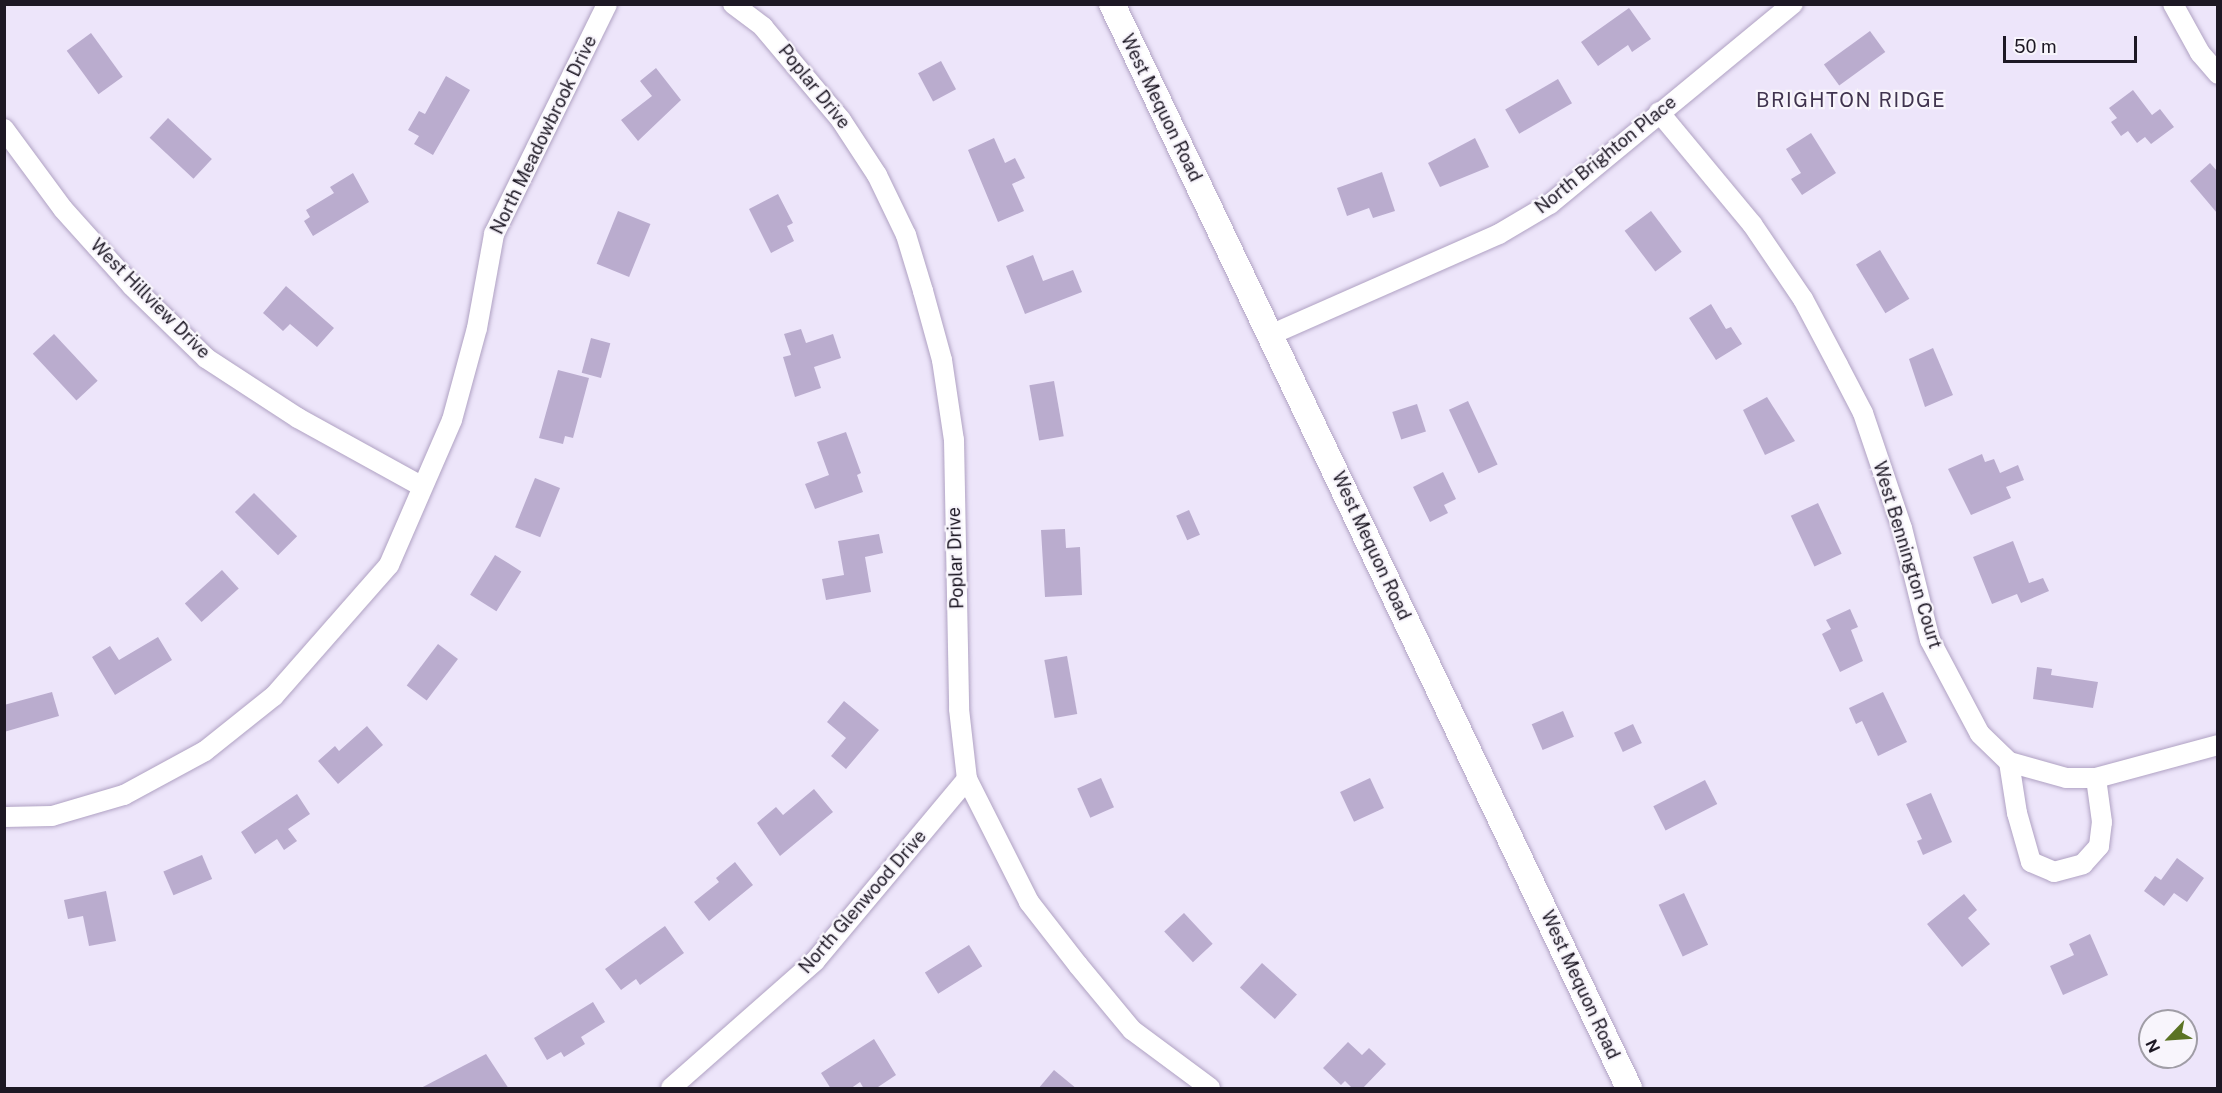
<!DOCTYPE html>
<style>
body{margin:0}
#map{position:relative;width:2222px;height:1093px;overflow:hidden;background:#ede5fa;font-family:"Public Sans",sans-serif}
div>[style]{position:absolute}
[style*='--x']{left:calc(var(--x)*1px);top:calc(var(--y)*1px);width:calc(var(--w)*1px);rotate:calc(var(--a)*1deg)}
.building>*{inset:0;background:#baacce;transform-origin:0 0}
.roads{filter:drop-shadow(0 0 2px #b0a2c3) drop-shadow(0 0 2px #b0a2c3)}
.minor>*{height:20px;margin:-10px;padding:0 10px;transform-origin:10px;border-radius:10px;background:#fff}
.major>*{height:26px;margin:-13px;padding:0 13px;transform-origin:13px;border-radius:13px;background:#fff}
span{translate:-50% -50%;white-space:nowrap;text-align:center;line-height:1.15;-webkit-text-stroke:4.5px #f8f5fc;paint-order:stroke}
.street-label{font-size:18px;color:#1d1824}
.neighbourhood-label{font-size:20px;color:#40344f;letter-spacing:1.5px}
.frame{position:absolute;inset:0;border:6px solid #1d1824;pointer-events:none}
.north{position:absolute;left:2138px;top:1009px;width:60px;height:60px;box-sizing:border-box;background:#f8f5fc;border:2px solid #a09da6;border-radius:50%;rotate:245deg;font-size:16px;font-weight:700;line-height:24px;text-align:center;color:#1d1824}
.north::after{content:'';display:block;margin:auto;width:21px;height:27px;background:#5b7324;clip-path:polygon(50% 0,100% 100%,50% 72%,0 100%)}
.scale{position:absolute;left:2003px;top:36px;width:134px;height:27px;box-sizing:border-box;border:3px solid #1d1824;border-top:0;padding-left:8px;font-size:18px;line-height:21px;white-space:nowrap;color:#1d1824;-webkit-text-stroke:4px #f8f5fc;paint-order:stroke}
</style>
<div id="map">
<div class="building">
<div style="clip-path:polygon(1629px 8px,1651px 39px,1632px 52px,1628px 45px,1598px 66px,1581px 42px)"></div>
<div style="left:1870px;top:31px;width:26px;height:57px;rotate:54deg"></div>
<div style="left:91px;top:33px;width:54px;height:30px;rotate:54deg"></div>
<div style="left:941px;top:61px;width:32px;height:26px;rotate:62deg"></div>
<div style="clip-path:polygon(656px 68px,681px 100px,638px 141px,621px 120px,652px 96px,640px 81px)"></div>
<div style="clip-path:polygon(446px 76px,470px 90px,433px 155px,414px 144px,419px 136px,408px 130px,419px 111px,425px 114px)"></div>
<div style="left:1558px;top:79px;width:28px;height:61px;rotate:60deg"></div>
<div style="clip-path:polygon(2133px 90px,2152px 115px,2160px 109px,2174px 127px,2151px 144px,2145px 137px,2137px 143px,2128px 131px,2121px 136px,2111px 122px,2117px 118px,2109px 108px)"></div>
<div style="left:168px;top:118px;width:60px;height:27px;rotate:43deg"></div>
<div style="clip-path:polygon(1811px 133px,1836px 173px,1802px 195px,1791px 179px,1801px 173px,1786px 149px)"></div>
<div style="clip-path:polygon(994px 138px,1005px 163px,1015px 158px,1025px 178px,1012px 184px,1024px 211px,998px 222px,968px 150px)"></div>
<div style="clip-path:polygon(1475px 138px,1489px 167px,1440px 187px,1428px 163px)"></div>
<div style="clip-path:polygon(2210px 163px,2217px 171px,2217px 213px,2190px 181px)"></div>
<div style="clip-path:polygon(1382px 172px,1395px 211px,1373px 218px,1369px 208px,1347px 216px,1337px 188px)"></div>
<div style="clip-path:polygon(353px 173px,369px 202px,313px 236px,304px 221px,310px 217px,306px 210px,334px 193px,330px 187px)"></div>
<div style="clip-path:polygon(778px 194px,793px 223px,787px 226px,794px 241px,771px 253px,749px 209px)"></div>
<div style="left:618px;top:211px;width:35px;height:57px;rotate:22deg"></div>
<div style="left:1651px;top:211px;width:51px;height:33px;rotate:53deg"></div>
<div style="left:1880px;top:250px;width:57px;height:28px;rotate:59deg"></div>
<div style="clip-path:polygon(1033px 255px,1043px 281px,1073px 270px,1082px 292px,1025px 314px,1006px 266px)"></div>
<div style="clip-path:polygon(286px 286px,334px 328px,317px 347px,290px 324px,283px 331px,263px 313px)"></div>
<div style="clip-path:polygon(1711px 304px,1726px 329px,1731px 327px,1742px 344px,1716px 360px,1689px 318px)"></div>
<div style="clip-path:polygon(801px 329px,806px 343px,833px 334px,841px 358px,814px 367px,821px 388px,795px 397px,783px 357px,791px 355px,784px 334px)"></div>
<div style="left:54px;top:334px;width:64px;height:29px;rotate:47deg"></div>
<div style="left:591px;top:338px;width:20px;height:36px;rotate:15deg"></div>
<div style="clip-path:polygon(1933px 348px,1953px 395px,1925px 407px,1909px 359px)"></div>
<div style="clip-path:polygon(558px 370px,589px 378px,573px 438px,565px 436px,563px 444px,539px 438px)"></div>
<div style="left:1054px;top:381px;width:56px;height:25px;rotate:80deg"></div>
<div style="clip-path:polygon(1767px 397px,1795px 441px,1765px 455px,1743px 410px)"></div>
<div style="left:1468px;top:401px;width:70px;height:21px;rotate:65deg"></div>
<div style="left:1417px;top:404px;width:29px;height:26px;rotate:72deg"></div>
<div style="clip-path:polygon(846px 432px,861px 473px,857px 475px,863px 492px,815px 509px,805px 484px,829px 475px,817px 442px)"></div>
<div style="clip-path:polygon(1982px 454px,1985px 462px,1994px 459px,2000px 473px,2018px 465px,2024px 480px,2006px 487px,2011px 498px,1971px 515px,1948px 469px)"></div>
<div style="clip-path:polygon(1443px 472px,1456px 499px,1444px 505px,1448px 513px,1430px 522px,1413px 487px)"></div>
<div style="left:535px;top:478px;width:27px;height:53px;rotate:22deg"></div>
<div style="left:254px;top:493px;width:61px;height:27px;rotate:45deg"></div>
<div style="left:1818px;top:503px;width:56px;height:30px;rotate:65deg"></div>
<div style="left:1189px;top:510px;width:27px;height:14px;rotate:66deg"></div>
<div style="clip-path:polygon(1065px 529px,1066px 548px,1080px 547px,1082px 595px,1045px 597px,1041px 530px)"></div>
<div style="clip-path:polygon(879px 534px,883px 553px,865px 557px,871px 592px,826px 600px,822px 579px,844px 575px,838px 541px)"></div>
<div style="clip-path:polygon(2013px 541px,2029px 583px,2043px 578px,2049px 591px,2021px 603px,2017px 594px,1992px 604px,1973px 557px)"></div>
<div style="left:495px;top:555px;width:31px;height:47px;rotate:32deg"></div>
<div style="left:222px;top:570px;width:25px;height:50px;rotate:48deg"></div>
<div style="clip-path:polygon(1850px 609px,1858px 627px,1851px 630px,1863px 661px,1840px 672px,1822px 634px,1831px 629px,1826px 620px)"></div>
<div style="clip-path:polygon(158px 637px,172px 660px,115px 695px,92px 657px,110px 646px,119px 660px)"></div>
<div style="left:438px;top:644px;width:25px;height:52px;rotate:37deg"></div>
<div style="left:1067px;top:656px;width:59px;height:23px;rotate:80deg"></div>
<div style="clip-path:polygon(2037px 667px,2052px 669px,2051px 675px,2098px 682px,2093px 708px,2033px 699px)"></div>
<div style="clip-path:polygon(52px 692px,59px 716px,4px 732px,4px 705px)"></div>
<div style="clip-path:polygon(1883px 692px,1907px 742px,1878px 756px,1862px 721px,1856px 724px,1849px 708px)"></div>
<div style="clip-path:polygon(844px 701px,879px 730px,846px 769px,831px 756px,846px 738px,827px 722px)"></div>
<div style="left:1563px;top:711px;width:28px;height:34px;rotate:67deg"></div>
<div style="left:1633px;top:724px;width:21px;height:21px;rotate:65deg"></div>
<div style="clip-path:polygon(367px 726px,383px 745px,338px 784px,318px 761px,335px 746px,339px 751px)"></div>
<div style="left:1101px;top:778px;width:32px;height:26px;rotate:66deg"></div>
<div style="left:1370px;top:778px;width:33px;height:33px;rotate:65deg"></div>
<div style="left:1705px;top:780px;width:27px;height:58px;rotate:63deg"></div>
<div style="clip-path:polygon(814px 789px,833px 812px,780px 856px,757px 823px,776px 807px,783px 815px)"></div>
<div style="clip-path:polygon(1931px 793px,1952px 842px,1923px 855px,1917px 841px,1922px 839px,1906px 804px)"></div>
<div style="clip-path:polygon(297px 794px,310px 814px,288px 829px,297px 841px,284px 850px,277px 839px,255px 854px,241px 832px)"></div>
<div style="left:202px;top:855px;width:26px;height:42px;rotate:67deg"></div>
<div style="clip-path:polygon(2177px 858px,2204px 878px,2187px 902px,2174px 893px,2164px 906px,2144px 891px,2155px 876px,2161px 880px)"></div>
<div style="clip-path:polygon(735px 862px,753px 885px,709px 921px,694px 902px,719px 882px,716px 878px)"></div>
<div style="clip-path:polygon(106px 891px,116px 941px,89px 946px,83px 916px,68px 919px,64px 900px)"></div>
<div style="left:1684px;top:893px;width:57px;height:28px;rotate:65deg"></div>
<div style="clip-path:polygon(1964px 894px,1977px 910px,1968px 918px,1990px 944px,1962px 967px,1927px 924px)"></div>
<div style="left:1184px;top:913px;width:42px;height:27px;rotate:47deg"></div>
<div style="clip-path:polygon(665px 926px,684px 953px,640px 985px,636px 979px,621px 990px,605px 969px)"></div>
<div style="clip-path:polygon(2090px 934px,2108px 975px,2063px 995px,2050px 966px,2074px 955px,2069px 944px)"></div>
<div style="left:969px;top:945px;width:25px;height:52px;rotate:58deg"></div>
<div style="left:1262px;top:963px;width:47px;height:33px;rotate:42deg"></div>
<div style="clip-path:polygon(593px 1002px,605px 1022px,581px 1037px,585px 1044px,564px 1057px,561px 1052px,547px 1060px,534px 1038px)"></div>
<div style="clip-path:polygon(874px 1039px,896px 1075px,875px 1089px,864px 1089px,860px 1082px,850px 1089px,831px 1089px,821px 1073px)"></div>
<div style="clip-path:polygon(1348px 1042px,1362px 1055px,1369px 1048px,1386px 1064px,1362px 1089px,1353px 1089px,1345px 1081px,1341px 1085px,1323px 1068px)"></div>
<div style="clip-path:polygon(486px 1054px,509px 1089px,419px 1089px)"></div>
<div style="clip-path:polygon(1054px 1070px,1077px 1089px,1038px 1089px)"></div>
</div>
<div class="roads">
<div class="minor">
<div style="--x:733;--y:4;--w:38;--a:37"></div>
<div style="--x:763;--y:27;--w:121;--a:50"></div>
<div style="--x:841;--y:120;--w:66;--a:56.8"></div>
<div style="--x:877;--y:175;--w:67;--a:64.2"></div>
<div style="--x:906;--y:235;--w:59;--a:73.1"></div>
<div style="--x:923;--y:291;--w:72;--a:74.6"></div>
<div style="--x:942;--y:360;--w:81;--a:81.5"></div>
<div style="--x:954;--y:440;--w:269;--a:88.9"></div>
<div style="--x:959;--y:709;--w:70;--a:83.5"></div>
<div style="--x:967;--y:779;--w:138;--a:63.2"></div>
<div style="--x:1029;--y:902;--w:80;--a:52.1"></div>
<div style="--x:1078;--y:965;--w:85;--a:50.3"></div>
<div style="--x:1132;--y:1030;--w:97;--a:36.6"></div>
<div style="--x:2173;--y:4;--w:56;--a:61.1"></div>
<div style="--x:2200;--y:53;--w:28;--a:49"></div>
<div style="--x:1659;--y:112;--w:146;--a:50.3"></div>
<div style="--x:1752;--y:224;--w:91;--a:55.8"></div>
<div style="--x:1803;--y:299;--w:75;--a:62.1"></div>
<div style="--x:1838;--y:365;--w:54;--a:62.5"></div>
<div style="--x:1863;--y:413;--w:121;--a:71.3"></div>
<div style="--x:1902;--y:528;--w:115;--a:76"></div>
<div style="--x:1930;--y:640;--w:106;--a:62"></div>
<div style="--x:1980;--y:734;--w:40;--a:44"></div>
<div style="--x:2009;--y:762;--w:59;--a:15.7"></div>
<div style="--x:2066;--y:778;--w:30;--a:0"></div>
<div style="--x:2096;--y:778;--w:126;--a:-15.1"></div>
<div style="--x:4;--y:129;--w:99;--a:53.6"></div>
<div style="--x:63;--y:209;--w:103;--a:48.1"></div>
<div style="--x:132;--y:286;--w:103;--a:44.2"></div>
<div style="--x:206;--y:358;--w:110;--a:33.1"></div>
<div style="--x:298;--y:418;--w:141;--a:28.9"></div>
<div style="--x:1270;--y:335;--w:250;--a:-23.8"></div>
<div style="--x:1499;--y:234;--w:59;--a:-30.5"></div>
<div style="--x:1550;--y:204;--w:315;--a:-39.5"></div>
<div style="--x:2009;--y:762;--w:52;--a:81.1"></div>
<div style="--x:2017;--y:813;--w:51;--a:74.1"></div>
<div style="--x:2031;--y:862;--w:25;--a:23"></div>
<div style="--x:2054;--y:872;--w:30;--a:-15"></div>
<div style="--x:2083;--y:864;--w:24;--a:-48"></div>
<div style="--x:2099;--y:846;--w:24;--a:-83"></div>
<div style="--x:2102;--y:822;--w:44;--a:-97.8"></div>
<div style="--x:4;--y:817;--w:48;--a:-1.2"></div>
<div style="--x:52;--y:816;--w:75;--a:-16.3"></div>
<div style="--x:124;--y:795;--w:92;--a:-28.5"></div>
<div style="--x:205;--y:751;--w:88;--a:-38.6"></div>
<div style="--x:274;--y:696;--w:174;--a:-48.7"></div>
<div style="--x:389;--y:565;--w:158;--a:-66.5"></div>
<div style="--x:452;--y:420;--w:95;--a:-74.8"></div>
<div style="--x:477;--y:328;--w:96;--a:-79.7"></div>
<div style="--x:494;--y:234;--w:256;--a:-63.8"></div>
<div style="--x:671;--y:1088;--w:192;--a:-41.4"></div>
<div style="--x:815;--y:961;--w:237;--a:-50.1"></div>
</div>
<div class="major">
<div style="--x:1112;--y:4;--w:1201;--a:64.5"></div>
</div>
</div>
<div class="street-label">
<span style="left:814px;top:87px;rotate:51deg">Poplar Drive</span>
<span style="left:1161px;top:108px;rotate:64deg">West Mequon Road</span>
<span style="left:544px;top:135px;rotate:-64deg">North Meadowbrook Drive</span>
<span style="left:1606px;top:155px;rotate:-39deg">North Brighton Place</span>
<span style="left:150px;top:299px;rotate:45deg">West Hillview Drive</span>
<span style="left:1371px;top:546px;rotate:65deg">West Mequon Road</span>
<span style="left:1907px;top:555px;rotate:73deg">West Bennington Court</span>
<span style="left:956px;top:558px;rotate:-92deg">Poplar Drive</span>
<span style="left:863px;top:902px;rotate:-49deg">North Glenwood Drive</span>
<span style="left:1580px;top:985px;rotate:65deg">West Mequon Road</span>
</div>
<div class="neighbourhood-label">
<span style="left:1851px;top:100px">BRIGHTON RIDGE</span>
</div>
<div class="frame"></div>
<div class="north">N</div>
<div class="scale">50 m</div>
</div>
